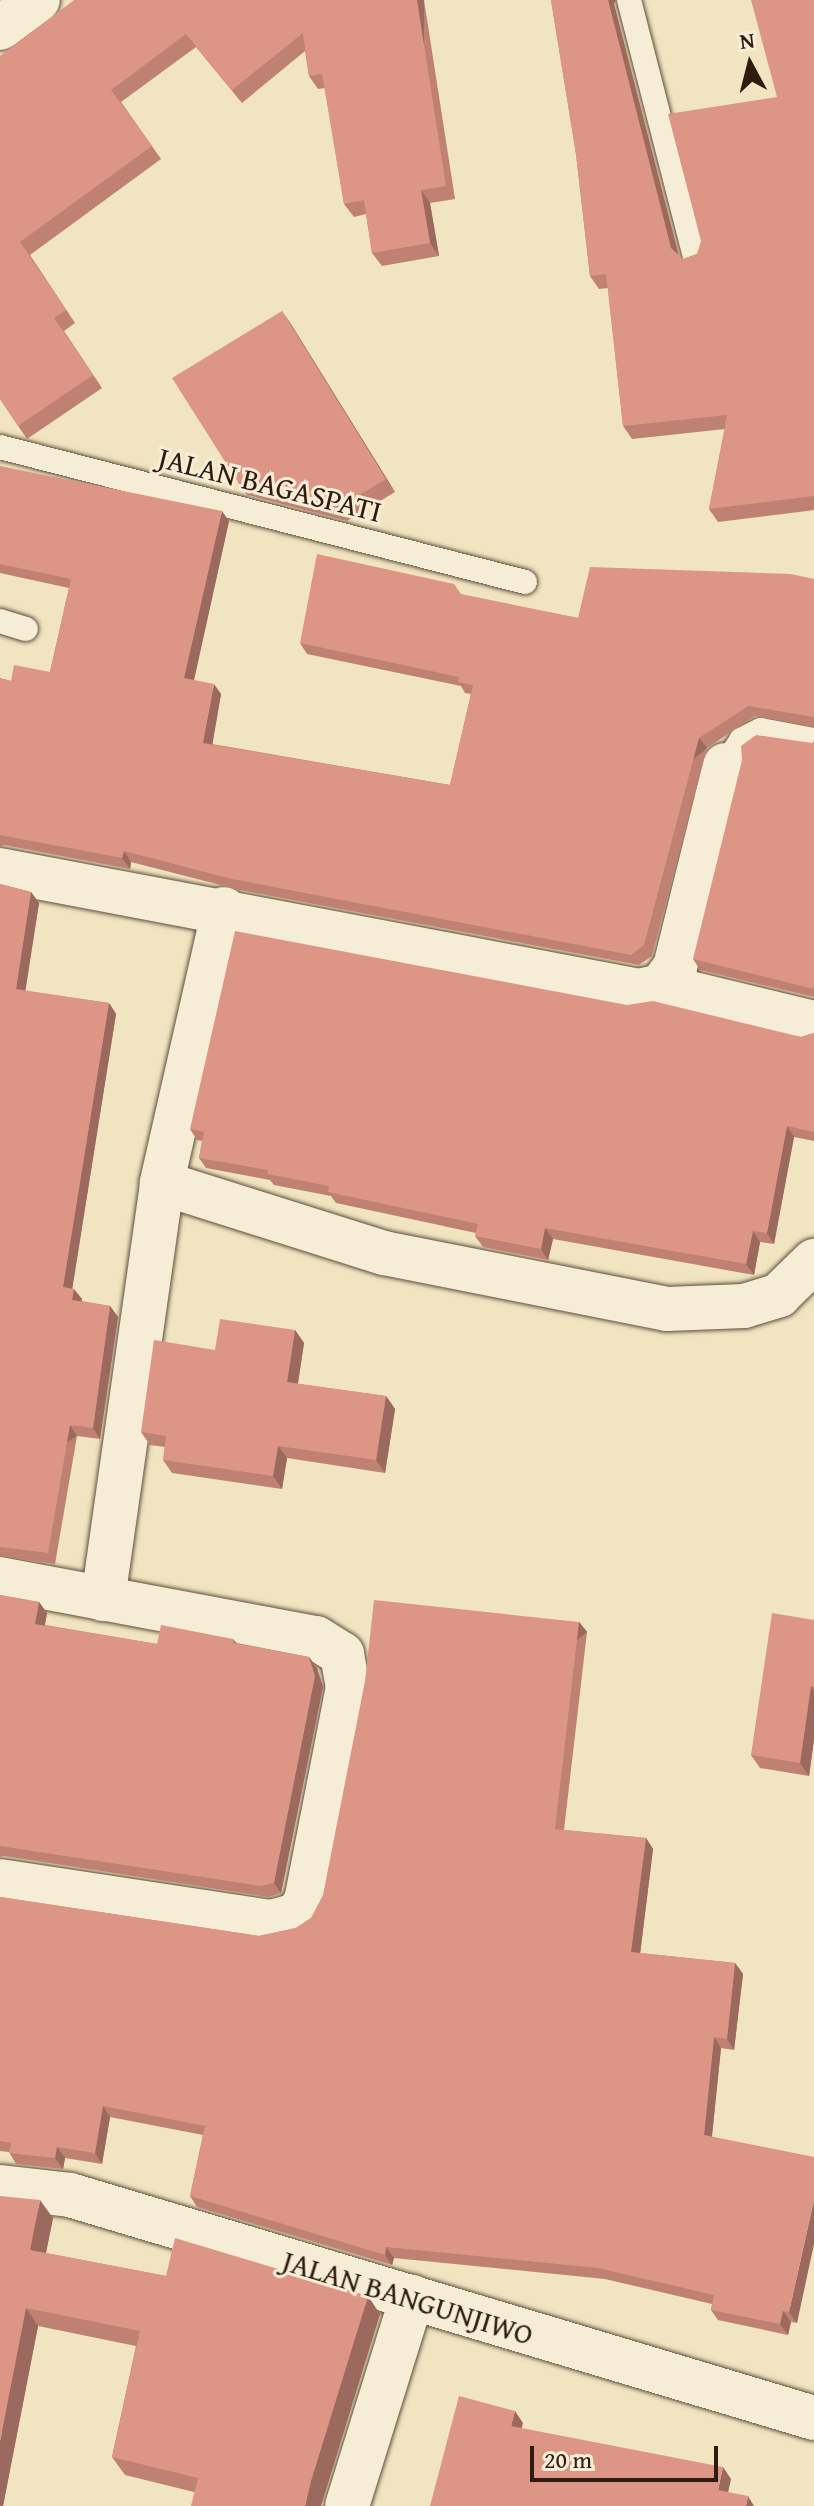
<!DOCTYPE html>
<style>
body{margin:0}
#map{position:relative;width:814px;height:2506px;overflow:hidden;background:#f1e4c0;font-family:"Gentium Book Plus",serif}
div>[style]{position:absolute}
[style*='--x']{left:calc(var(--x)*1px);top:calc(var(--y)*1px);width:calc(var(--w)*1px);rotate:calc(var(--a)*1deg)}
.roads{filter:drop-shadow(0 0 2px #604d3d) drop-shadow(0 0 2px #604d3d)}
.lane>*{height:24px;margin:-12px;padding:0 12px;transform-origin:12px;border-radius:12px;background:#f6edd6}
.street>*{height:44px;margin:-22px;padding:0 22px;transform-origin:22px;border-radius:22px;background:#f6edd6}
.secondary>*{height:44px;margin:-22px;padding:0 22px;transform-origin:22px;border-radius:22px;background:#f6edd6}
.wall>*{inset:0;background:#be8172}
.shaded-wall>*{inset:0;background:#9b695d;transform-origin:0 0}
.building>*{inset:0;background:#dd9685}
span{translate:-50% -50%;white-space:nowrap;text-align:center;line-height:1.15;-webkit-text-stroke:6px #f6edd6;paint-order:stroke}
.street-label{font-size:30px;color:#301b11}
.north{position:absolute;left:710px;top:24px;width:80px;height:80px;-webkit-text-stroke:6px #f6edd6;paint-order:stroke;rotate:353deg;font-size:22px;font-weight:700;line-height:32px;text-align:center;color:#301b11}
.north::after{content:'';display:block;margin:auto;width:28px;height:36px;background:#301b11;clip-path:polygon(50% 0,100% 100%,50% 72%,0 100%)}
.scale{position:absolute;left:530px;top:2446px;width:188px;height:36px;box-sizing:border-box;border:4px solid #301b11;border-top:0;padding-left:10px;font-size:24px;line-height:28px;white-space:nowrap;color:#301b11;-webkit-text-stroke:6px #f6edd6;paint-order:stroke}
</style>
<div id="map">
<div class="roads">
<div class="lane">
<div style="--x:629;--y:0;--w:265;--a:75.6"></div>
<div style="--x:0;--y:447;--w:542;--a:14.42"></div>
<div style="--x:0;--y:621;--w:27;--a:17"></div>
<div style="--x:725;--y:765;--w:30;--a:-57"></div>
<div style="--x:741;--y:740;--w:22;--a:-27"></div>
<div style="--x:761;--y:730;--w:54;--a:10.7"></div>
</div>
<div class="street">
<div style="--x:0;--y:870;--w:650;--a:10.72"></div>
<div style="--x:639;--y:991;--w:23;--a:-13"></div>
<div style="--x:661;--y:986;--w:24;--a:-54"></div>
<div style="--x:675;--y:967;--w:208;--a:-76.1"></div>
<div style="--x:224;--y:909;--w:281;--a:102.8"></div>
<div style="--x:162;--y:1183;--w:233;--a:17.5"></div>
<div style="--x:384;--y:1253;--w:288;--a:11.2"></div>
<div style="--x:667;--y:1309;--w:77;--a:-2.2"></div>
<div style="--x:744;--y:1306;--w:37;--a:-17"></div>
<div style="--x:779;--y:1295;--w:49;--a:-44.2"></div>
<div style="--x:661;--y:986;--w:157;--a:13.6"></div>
<div style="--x:0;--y:1579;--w:321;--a:10.6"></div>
<div style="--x:316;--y:1638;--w:31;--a:32"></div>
<div style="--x:342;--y:1654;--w:34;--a:80"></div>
<div style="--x:348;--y:1687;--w:218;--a:101.1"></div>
<div style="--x:306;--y:1901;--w:17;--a:123"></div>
<div style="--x:297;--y:1915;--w:28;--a:165"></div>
<div style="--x:270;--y:1922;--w:273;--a:-171.4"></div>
<div style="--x:103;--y:1599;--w:420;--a:-81.9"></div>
<div style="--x:347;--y:2506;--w:219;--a:-72.7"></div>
</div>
<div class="secondary">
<div style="--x:0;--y:28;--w:47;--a:-36.4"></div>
<div style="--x:0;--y:2187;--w:70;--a:6.5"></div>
<div style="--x:70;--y:2195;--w:777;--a:16.69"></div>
</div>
</div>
<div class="wall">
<div style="clip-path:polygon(424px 0,455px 199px,430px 203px,439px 256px,382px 266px,372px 253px,366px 214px,354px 217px,344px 204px,325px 88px,318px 89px,309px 76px,305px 51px,242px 103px,196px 47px,121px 102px,161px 159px,30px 255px,75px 323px,64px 331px,102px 388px,27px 439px,0 399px,0 56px)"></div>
<div style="clip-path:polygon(551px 0,616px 0,614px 4px,679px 255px,683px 259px,697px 254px,777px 97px,814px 0,814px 510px,718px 522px,709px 509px,725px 429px,632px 439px,623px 426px,608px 288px,599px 289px,590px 276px,576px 154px)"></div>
<div style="clip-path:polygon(282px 311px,395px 492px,347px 521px,247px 495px,238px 482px)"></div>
<div style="clip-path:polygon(0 466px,229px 521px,194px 680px,221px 694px,212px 744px,450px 785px,471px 694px,465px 693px,461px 686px,307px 654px,300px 643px,461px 595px,578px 618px,814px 579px,814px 727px,755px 716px,707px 748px,652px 956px,639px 965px,240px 890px,131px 862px,130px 869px,4px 845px,0 847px,0 678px,11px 681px,50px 672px,69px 588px,0 573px)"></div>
<div style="clip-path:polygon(814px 741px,814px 997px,700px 970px,693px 959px)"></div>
<div style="clip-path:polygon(0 884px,31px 892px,39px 903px,25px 991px,109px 1003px,116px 1014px,72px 1288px,82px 1299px,81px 1301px,110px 1306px,118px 1317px,100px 1439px,77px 1436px,55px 1564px,0 1556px)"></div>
<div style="clip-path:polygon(627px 1005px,801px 1037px,814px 1033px,814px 1141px,794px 1137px,774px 1244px,760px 1242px,754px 1275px,553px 1239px,548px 1260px,483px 1247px,475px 1236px,476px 1233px,336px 1203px,331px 1196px,274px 1185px,270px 1180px,206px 1168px,199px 1158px,202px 1141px,197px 1140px,190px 1129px)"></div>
<div style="clip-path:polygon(295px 1330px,304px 1343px,298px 1384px,386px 1396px,395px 1409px,385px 1473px,287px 1458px,282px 1489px,172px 1473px,163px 1460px,165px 1447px,150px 1445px,141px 1432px,215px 1350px)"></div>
<div style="clip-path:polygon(0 1595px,39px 1602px,47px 1613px,45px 1625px,157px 1644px,233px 1639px,237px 1643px,309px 1657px,317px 1668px,323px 1687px,281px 1893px,269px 1897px,4px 1856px,0 1857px)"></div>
<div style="clip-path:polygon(814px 1620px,814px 1739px,809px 1776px,760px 1768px,751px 1755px)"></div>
<div style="clip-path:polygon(579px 1622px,587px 1632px,564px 1830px,646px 1838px,653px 1849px,640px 1953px,735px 1963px,743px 1974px,734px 2050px,721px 2048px,712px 2136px,797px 2323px,791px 2322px,788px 2335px,718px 2320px,711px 2310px,712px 2304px,605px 2279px,394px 2258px,392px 2265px,197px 2207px,190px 2196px,203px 2135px,110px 2117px,102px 2164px,65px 2158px,63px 2169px,16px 2164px,9px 2152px,0 2151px,0 1897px,259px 1936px,296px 1928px,311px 1918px)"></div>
<div style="clip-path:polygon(0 2196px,53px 2218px,46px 2253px,166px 2276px,380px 2314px,323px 2499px,194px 2492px,125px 2475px,112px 2457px,136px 2346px,38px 2326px,3px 2506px)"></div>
</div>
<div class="shaded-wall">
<div style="left:417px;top:0;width:7px;height:188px"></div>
<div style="clip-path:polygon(608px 0,616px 0,614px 4px,680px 261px,671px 248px)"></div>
<div style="clip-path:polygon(421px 190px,430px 203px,439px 256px,430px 243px)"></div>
<div style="clip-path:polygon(282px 311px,291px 324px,395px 492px,386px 479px)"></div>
<div style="clip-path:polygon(222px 511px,229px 521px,192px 689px,184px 678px)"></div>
<div style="clip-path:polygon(214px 684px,221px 694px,211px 753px,203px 743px)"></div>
<div style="left:699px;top:738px;width:13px;height:214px;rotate:51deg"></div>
<div style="clip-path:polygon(124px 851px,131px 862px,130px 869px,122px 858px)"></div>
<div style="clip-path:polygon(31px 892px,39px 903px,24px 1000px,16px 989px)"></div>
<div style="clip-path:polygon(109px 1003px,116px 1014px,71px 1297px,63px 1287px)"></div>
<div style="clip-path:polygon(787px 1126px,794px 1137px,774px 1244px,767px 1233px)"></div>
<div style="clip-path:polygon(545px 1228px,553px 1239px,548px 1260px,541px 1249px)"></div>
<div style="clip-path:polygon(753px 1231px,760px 1242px,754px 1275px,746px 1264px)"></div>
<div style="clip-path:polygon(74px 1289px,82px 1299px,80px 1310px,72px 1300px)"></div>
<div style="clip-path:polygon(110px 1306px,118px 1317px,100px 1439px,93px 1428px)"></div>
<div style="clip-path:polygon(295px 1330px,304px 1343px,296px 1395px,287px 1382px)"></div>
<div style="clip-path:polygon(386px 1396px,395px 1409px,385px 1473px,376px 1460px)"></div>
<div style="left:70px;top:1425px;width:13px;height:130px;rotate:58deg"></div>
<div style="clip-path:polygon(278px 1446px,287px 1458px,282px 1489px,273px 1476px)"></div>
<div style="clip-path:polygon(39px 1602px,47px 1613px,43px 1634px,35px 1624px)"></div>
<div style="left:579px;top:1622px;width:13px;height:208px;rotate:51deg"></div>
<div style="clip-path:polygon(309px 1657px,317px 1668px,323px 1687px,281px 1893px,274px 1883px)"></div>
<div style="clip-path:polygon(811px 1686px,814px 1691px,814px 1739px,809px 1776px,800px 1763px)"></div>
<div style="clip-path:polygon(646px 1838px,653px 1849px,639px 1963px,631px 1952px)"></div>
<div style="clip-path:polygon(735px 1963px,743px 1974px,734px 2050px,727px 2039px)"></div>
<div style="clip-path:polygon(714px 2037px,721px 2048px,711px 2145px,704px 2135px)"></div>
<div style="clip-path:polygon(103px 2106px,110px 2117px,102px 2164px,95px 2153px)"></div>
<div style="clip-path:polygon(57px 2147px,65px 2158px,63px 2169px,55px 2158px)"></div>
<div style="clip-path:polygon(40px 2200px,53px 2218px,43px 2267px,30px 2250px)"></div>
<div style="clip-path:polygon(814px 2200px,814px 2244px,797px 2323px,789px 2312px)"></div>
<div style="clip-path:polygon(386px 2247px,394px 2258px,392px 2265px,385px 2255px)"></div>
<div style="clip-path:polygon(368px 2296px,380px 2314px,321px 2506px,305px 2506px,311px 2481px)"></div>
<div style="clip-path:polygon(26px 2308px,38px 2326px,3px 2506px,0 2506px,0 2441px)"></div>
<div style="clip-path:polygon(783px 2311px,791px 2322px,788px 2335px,780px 2324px)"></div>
<div style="clip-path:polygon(515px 2411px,523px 2423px,519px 2438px,511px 2426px)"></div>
<div style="clip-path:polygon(723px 2467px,731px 2479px,726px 2502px,718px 2490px)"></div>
<div style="clip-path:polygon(748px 2496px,754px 2506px,746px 2506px)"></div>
</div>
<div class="building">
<div style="clip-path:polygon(74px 0,417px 0,446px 186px,421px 190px,430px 243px,372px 253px,364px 200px,344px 204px,322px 74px,309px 76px,303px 33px,232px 90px,186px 34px,111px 90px,152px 146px,20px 242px,66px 310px,54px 318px,93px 375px,18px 426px,0 399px,0 56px)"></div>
<div style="clip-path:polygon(551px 0,608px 0,671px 248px,683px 259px,697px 254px,701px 241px,668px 114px,777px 97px,751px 0,814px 0,814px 496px,709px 509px,727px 415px,623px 426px,606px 274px,590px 276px,576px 154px)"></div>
<div style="clip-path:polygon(282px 311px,386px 479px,338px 508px,238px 482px,172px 378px)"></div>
<div style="clip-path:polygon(0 466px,222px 511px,184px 678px,214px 684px,203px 743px,450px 785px,473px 685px,458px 682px,459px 677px,300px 643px,317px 554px,454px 584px,461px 594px,578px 618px,590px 567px,791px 574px,814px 579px,814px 717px,748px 706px,699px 738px,644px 945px,631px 955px,232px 879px,124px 851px,122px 858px,0 835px,0 678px,11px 681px,14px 665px,50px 672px,71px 579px,0 564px)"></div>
<div style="clip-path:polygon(756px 735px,812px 743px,814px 741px,814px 989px,693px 959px,742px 760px,741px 746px)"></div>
<div style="clip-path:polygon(0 884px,31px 892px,16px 989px,109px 1003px,63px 1287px,74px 1289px,72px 1300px,110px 1306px,93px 1428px,70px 1425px,48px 1553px,0 1547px)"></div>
<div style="clip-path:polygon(235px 931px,627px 1005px,653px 1001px,801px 1037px,814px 1033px,814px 1132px,787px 1126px,767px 1233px,753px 1231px,746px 1264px,545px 1228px,541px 1249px,475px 1236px,478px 1224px,328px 1192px,329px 1186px,267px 1174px,268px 1170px,199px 1158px,204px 1132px,190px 1129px)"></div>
<div style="clip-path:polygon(220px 1319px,295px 1330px,287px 1382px,386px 1396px,376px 1460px,278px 1446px,273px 1476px,163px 1460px,166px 1436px,141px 1432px,154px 1340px,215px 1350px)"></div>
<div style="clip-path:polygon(0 1595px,39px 1602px,35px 1624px,157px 1644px,161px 1625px,233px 1639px,233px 1643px,309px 1657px,315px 1676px,274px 1883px,261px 1886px,0 1846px)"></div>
<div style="clip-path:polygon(374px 1600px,579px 1622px,555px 1829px,646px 1838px,631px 1952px,735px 1963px,727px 2039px,714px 2037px,704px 2135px,814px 2157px,814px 2200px,789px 2312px,783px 2311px,780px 2324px,711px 2310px,714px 2295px,598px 2268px,386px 2247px,385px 2255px,190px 2196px,205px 2126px,103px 2106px,95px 2153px,57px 2147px,55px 2158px,9px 2153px,11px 2143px,0 2141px,0 1897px,259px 1936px,296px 1928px,311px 1918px,323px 1895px,365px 1681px)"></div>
<div style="clip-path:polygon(772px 1613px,814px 1620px,814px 1687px,811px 1686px,800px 1763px,751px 1755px)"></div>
<div style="clip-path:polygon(0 2196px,40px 2200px,30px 2250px,166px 2276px,175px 2238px,368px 2296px,311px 2481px,305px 2506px,191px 2506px,198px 2478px,112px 2457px,140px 2331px,26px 2308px,0 2441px)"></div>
<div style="clip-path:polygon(459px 2396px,515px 2411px,511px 2426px,723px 2467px,718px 2490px,748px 2496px,746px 2506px,430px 2506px)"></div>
</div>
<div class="street-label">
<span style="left:270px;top:484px;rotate:14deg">JALAN BAGASPATI</span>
<span style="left:408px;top:2297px;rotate:17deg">JALAN BANGUNJIWO</span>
</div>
<div class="north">N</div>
<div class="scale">20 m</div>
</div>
